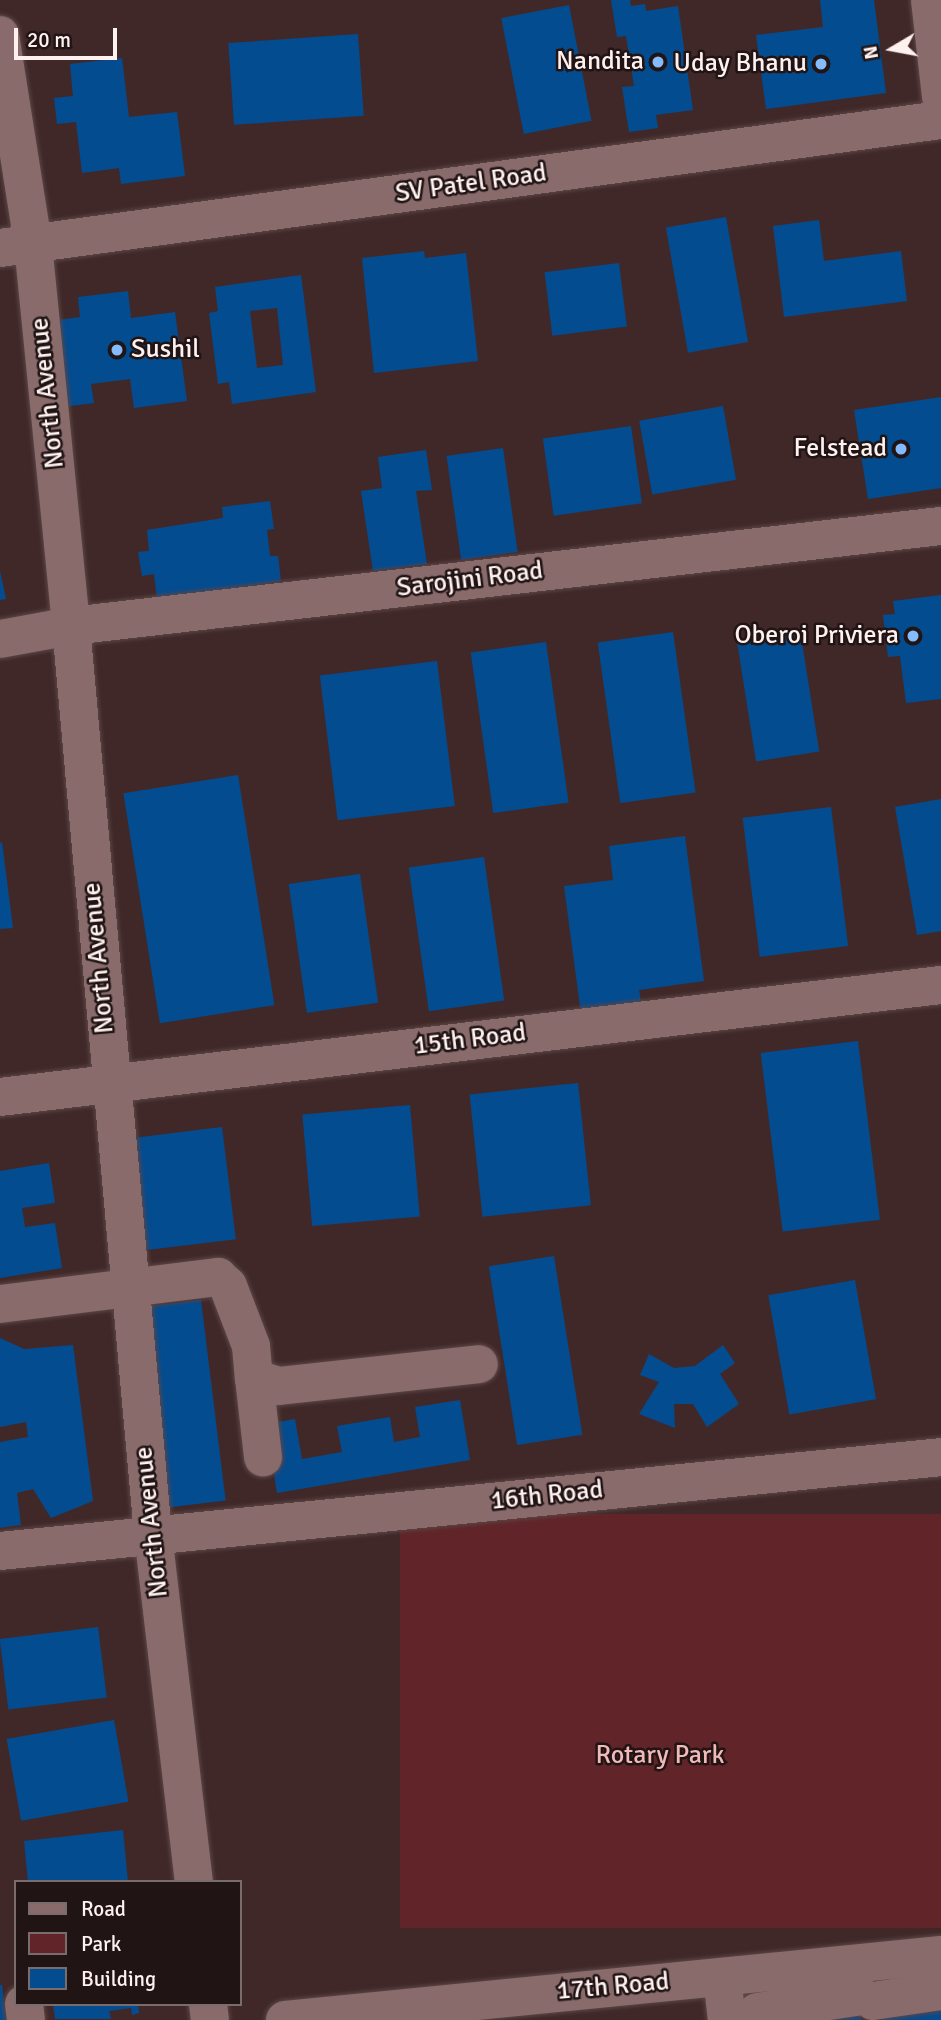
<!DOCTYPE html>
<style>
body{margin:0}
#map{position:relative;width:941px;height:2020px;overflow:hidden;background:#412828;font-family:Signika,sans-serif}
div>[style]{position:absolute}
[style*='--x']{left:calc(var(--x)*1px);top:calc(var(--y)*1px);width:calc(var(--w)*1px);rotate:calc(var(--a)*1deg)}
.green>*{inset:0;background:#612529;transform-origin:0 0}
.building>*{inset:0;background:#044c90;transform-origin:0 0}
.roads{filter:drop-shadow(0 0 2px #5b4646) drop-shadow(0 0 2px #5b4646)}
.minor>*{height:38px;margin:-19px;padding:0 19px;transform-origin:19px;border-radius:19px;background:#896b6b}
.tertiary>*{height:38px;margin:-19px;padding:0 19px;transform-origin:19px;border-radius:19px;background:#896b6b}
.dots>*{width:19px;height:19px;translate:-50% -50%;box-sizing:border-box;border:4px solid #201414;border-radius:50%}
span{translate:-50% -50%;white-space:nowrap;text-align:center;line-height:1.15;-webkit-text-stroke:5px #201414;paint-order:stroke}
.poi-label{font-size:26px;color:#fff1f0}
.right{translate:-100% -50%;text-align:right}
.left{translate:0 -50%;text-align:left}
.street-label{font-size:26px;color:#fff1f0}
.park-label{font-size:26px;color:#f1bab9}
.legend{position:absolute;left:14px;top:1880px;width:228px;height:126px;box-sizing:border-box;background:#201414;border:2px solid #796c6c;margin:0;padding:9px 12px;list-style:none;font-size:21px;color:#fff1f0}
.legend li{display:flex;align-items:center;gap:14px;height:35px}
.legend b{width:35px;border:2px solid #796c6c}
.north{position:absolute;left:857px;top:14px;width:70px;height:70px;-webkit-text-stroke:5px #201414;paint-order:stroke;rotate:260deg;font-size:19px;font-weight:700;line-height:28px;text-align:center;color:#fff1f0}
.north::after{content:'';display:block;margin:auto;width:24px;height:32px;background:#fff1f0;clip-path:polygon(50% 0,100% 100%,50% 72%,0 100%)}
.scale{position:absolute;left:14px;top:28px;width:103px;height:32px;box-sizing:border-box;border:4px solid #fff1f0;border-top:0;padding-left:9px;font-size:21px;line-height:24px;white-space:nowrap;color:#fff1f0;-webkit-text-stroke:5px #201414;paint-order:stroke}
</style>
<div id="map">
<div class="green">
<div style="left:941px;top:1514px;width:414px;height:541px;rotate:90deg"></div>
</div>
<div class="building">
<div style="clip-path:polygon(611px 0,630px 0,631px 6px,645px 4px,646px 11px,678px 6px,693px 110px,656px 115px,658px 128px,629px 132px,622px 87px,634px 86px,626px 36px,617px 37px)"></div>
<div style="clip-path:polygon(820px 0,874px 0,886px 93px,766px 109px,756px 35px,823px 27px)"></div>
<div style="left:569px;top:5px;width:118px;height:69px;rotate:79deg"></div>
<div style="left:358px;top:34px;width:82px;height:130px;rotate:86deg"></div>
<div style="clip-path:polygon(122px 58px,129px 117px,177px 112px,185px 176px,121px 184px,119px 168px,82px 173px,76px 122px,57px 124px,54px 98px,73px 96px,70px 64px)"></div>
<div style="left:726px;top:217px;width:127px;height:61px;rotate:80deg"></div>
<div style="clip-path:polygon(819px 220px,824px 261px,901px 251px,907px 301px,784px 317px,773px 226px)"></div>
<div style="clip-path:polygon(424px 251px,425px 258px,466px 253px,478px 361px,374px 373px,362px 258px)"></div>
<div style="left:619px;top:263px;width:64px;height:75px;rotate:83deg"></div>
<div style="clip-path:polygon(evenodd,301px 275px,316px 392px,232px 404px,229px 382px,218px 384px,209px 313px,218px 311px,215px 287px,301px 275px,277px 308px,283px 365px,257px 368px,250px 311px,277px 308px)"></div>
<div style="clip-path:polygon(128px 291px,131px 318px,175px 312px,187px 401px,134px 408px,130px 379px,91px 384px,94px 403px,62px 407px,51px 321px,80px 317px,78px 297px)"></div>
<div style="clip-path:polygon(941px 397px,941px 488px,868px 499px,854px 410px)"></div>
<div style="left:723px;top:406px;width:75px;height:85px;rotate:80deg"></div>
<div style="left:631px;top:426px;width:78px;height:89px;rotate:82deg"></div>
<div style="left:503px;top:448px;width:105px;height:57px;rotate:82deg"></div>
<div style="clip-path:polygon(426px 450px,432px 490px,416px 491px,427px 564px,373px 571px,361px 491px,382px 488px,378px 457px)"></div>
<div style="clip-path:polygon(270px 501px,274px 529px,267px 530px,270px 556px,278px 556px,281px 581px,157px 599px,154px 574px,142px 576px,138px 552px,149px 551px,147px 530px,223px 518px,222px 507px)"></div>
<div style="clip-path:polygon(0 571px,6px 599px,0 600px)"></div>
<div style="clip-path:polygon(941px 595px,941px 699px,906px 703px,900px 656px,888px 657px,883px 615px,895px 614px,893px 601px)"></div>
<div style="left:800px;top:630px;width:123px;height:64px;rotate:81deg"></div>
<div style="left:673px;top:632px;width:162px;height:76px;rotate:82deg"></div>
<div style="left:546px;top:642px;width:162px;height:76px;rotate:82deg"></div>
<div style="left:437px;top:661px;width:146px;height:118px;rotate:83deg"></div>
<div style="left:238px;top:775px;width:233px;height:116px;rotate:81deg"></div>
<div style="clip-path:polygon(941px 799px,941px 931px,917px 935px,895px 807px)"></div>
<div style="left:831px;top:807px;width:140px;height:89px;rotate:83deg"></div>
<div style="clip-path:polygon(685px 836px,704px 981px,639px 990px,642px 1007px,581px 1014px,564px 886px,613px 880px,609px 846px)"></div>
<div style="clip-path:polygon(2px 842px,13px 928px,0 929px,0 843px)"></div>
<div style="left:484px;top:857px;width:145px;height:76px;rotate:82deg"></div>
<div style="left:360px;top:874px;width:130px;height:72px;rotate:82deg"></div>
<div style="left:858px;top:1041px;width:180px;height:98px;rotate:83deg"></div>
<div style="left:578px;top:1083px;width:123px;height:109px;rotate:84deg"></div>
<div style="left:410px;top:1105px;width:112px;height:108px;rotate:85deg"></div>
<div style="left:222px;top:1127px;width:113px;height:102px;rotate:83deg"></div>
<div style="clip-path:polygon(49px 1163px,55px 1203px,22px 1208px,25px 1227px,55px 1223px,62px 1268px,0 1278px,0 1171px)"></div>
<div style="left:554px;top:1256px;width:181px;height:66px;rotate:81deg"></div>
<div style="left:855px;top:1280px;width:121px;height:88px;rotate:80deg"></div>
<div style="left:201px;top:1300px;width:202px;height:64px;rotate:83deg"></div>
<div style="clip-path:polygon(0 1338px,24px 1349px,73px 1345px,93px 1501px,51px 1518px,33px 1489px,17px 1493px,21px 1525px,0 1528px,0 1442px,28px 1437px,26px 1422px,0 1427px)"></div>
<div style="clip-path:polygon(723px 1345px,735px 1363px,720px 1374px,739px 1404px,707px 1427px,693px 1404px,674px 1404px,675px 1428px,639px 1414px,659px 1382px,640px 1375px,649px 1354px,674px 1368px,695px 1366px)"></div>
<div style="clip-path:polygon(460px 1400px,470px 1460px,277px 1493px,266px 1424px,295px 1419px,302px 1459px,342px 1452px,337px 1426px,390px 1417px,394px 1442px,420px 1437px,415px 1407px)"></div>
<div style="left:98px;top:1627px;width:71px;height:99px;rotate:83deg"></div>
<div style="left:114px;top:1720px;width:83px;height:109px;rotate:80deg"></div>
<div style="clip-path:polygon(123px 1830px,128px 1882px,28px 1882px,24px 1841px)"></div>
<div style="clip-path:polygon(0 1985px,2px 1985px,6px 2020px,0 2020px)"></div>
<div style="clip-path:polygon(941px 1997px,941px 2020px,882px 2020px,880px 2006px)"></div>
<div style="clip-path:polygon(53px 2004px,138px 2004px,139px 2013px,132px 2015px,131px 2008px,109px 2011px,111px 2019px,55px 2019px)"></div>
<div style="clip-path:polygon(861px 2015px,861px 2020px,834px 2020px,834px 2018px)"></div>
</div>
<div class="roads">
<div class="minor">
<div style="--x:930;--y:0;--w:98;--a:83.5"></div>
<div style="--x:0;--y:248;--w:950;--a:-7.75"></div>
<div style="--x:0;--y:639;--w:72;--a:-10.4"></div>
<div style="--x:71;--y:626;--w:876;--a:-6.56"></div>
<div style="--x:0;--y:1097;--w:948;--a:-6.79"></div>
<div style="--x:0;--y:1304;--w:220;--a:-7.1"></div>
<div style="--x:218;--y:1277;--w:13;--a:42"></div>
<div style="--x:228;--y:1286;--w:64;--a:69"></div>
<div style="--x:251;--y:1346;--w:32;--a:85"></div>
<div style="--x:254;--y:1378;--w:25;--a:18"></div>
<div style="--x:278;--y:1386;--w:202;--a:-6.2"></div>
<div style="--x:254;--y:1378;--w:80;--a:83.5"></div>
<div style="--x:0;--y:1551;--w:946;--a:-5.7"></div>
<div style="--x:722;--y:1977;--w:43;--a:83.4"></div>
<div style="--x:873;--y:2001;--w:69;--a:-8.4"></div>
<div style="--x:24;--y:2004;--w:16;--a:83"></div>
<div style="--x:757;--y:2012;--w:105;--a:-8.7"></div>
<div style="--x:285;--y:2020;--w:659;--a:-5.66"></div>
</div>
<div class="tertiary">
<div style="--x:0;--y:35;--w:212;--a:81"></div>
<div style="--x:33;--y:244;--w:384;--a:84.3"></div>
<div style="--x:71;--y:626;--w:912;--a:84.84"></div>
<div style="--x:153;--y:1534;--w:350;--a:83.3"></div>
<div style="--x:208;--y:2004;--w:16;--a:83"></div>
</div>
</div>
<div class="dots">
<div style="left:658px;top:62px;background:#86bbfb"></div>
<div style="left:821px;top:64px;background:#86bbfb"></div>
<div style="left:117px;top:350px;background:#86bbfb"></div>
<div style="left:901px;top:449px;background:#86bbfb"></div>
<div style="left:913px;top:636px;background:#86bbfb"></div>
</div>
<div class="poi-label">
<span class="right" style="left:644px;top:62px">Nandita</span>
<span class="right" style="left:807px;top:64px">Uday Bhanu</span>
<span class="left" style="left:131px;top:350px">Sushil</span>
<span class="right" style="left:887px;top:449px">Felstead</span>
<span class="right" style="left:899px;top:636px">Oberoi Priviera</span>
</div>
<div class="street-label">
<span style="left:471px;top:184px;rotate:-8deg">SV Patel Road</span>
<span style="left:48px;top:393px;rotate:-96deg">North Avenue</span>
<span style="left:470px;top:580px;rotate:-7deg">Sarojini Road</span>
<span style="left:99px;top:958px;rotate:-95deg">North Avenue</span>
<span style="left:470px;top:1040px;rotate:-7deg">15th Road</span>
<span style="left:547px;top:1496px;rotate:-6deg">16th Road</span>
<span style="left:152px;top:1522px;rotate:-96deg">North Avenue</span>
<span style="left:613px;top:1987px;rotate:-5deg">17th Road</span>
</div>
<div class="park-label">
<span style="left:660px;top:1756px">Rotary Park</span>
</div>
<ul class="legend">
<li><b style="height:9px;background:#896b6b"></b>Road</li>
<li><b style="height:19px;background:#612529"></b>Park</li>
<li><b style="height:19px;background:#044c90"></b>Building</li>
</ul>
<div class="north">N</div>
<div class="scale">20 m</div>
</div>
